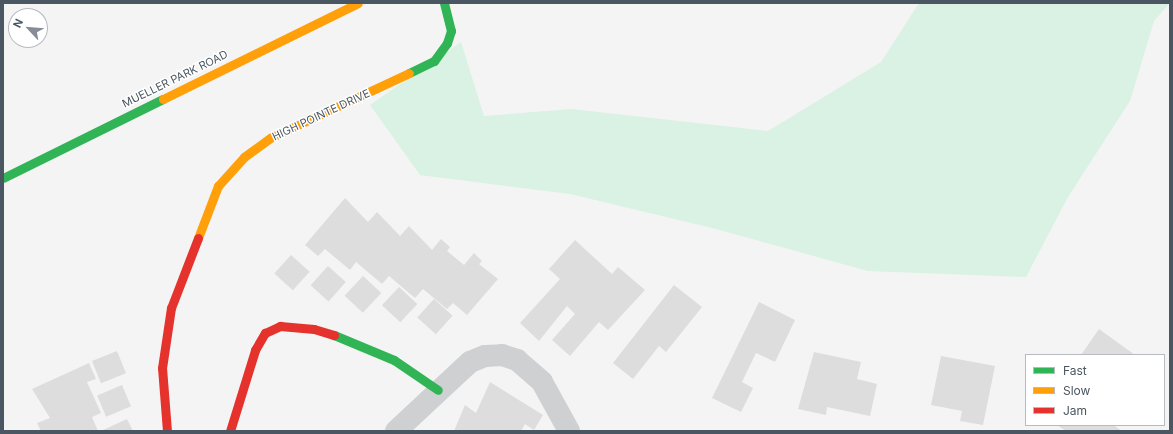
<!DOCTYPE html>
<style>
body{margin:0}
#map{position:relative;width:1173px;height:434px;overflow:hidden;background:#f4f4f4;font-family:Inter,sans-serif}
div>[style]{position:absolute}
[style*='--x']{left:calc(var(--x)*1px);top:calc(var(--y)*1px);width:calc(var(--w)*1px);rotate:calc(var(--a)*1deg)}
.green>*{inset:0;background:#d9f2e3}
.building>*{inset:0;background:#ddddde;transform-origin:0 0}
.street>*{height:22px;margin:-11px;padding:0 11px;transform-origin:11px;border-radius:11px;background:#ced0d2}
.fast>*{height:9px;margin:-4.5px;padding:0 4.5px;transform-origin:4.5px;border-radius:4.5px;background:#30b455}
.slow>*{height:9px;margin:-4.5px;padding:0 4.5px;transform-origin:4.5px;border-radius:4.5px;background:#ff9f0a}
.jam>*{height:9px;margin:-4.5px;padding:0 4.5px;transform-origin:4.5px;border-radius:4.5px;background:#e5322d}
span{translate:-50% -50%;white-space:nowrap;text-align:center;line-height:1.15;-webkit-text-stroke:3px #fff;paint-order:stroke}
.street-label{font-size:11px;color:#4a5661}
.frame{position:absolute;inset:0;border:4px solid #4a5661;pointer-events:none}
.legend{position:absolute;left:1025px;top:354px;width:140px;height:72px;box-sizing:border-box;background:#fff;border:1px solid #b7bbc0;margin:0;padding:5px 7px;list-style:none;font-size:12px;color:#4a5661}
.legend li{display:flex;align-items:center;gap:8px;height:20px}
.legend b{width:20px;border:1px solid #b7bbc0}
.north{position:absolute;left:8px;top:8px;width:40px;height:40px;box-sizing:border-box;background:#fff;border:1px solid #b7bbc0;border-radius:50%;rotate:296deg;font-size:11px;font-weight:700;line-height:16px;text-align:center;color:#4a5661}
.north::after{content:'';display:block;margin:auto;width:14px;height:18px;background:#868d94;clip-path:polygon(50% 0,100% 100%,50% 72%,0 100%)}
</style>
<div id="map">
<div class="green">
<div style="clip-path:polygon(919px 3px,1170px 3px,1154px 21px,1130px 101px,1068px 197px,1026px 277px,868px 271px,712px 228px,570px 194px,420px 175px,370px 105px,461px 42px,484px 116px,571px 109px,768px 131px,881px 62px)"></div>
</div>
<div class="building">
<div style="clip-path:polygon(345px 198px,368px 222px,377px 212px,400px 236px,409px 226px,432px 250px,441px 239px,450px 247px,447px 251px,464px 265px,474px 253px,482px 261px,479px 264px,498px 279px,467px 315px,453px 303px,447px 309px,423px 289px,415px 298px,389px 276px,382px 284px,356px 262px,350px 270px,325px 249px,318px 256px,305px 245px)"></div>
<div style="clip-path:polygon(575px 240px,612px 274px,618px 267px,645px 290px,608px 330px,599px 322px,570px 356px,552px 340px,575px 314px,567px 306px,539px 341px,520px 323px,560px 279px,549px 269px)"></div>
<div style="left:291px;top:255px;width:25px;height:25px;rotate:42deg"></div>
<div style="left:328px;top:266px;width:24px;height:26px;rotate:42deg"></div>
<div style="left:363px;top:276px;width:25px;height:27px;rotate:43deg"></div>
<div style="clip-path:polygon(674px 285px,702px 307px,666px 352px,659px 346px,633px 379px,613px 363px)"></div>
<div style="left:399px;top:287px;width:25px;height:25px;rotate:43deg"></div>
<div style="left:434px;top:299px;width:25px;height:25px;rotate:42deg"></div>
<div style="clip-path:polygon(759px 302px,795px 320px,775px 362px,756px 353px,742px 382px,753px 388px,741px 412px,712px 398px)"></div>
<div style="clip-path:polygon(1099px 329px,1135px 355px,1081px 355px)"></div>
<div style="left:117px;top:351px;width:24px;height:27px;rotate:68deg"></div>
<div style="clip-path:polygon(814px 352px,861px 362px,857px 379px,877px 384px,870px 416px,827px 407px,826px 415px,798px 409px)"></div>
<div style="clip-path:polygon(941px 356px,995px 366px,983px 425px,960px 421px,962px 411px,931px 405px)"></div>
<div style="clip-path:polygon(89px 363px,96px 379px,87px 382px,101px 413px,92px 417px,98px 431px,41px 431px,37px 423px,50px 418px,32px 389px)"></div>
<div style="clip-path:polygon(490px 382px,543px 415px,534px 430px,525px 424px,521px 431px,454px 431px,465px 405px,476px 413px)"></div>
<div style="left:122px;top:385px;width:23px;height:27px;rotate:67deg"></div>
<div style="clip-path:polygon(127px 419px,133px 431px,103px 431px,103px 430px)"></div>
<div style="clip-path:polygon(1057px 425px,1114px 425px,1120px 430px,1066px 431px)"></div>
</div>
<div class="street">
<div style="--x:396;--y:431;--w:101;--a:-43"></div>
<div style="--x:470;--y:362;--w:16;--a:-22"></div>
<div style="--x:485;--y:356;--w:17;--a:-3"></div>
<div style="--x:502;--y:355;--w:16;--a:18"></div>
<div style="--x:517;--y:360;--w:33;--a:41"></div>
<div style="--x:542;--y:382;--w:56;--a:61.1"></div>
</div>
<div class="fast">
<div style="--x:409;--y:73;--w:28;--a:-26"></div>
<div style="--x:434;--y:61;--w:22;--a:-54"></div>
<div style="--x:447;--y:43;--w:13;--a:-72"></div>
<div style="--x:451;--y:31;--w:29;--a:-104"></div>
<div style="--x:3;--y:178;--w:178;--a:-26.3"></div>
<div style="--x:334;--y:335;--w:65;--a:22.6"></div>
<div style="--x:394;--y:360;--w:53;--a:34.3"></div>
</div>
<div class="slow">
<div style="--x:163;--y:99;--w:217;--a:-26.2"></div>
<div style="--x:198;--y:238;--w:56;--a:-69"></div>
<div style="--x:218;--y:186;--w:39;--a:-48"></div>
<div style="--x:244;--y:157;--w:34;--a:-36"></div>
<div style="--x:272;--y:137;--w:151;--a:-25"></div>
</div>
<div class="jam">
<div style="--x:167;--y:431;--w:63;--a:-94.5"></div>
<div style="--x:162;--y:368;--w:61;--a:-81.5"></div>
<div style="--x:171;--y:308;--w:75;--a:-68.9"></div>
<div style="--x:230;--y:431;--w:85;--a:-72.8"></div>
<div style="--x:255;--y:350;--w:20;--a:-60"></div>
<div style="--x:265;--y:333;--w:17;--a:-25"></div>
<div style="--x:280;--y:326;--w:34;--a:5"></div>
<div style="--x:314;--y:329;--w:21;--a:17"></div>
</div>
<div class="street-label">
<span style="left:175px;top:79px;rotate:-26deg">MUELLER PARK ROAD</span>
<span style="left:321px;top:115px;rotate:-25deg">HIGH POINTE DRIVE</span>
</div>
<div class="frame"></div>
<ul class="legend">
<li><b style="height:5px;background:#30b455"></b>Fast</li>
<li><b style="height:5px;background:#ff9f0a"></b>Slow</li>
<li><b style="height:5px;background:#e5322d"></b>Jam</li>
</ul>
<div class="north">N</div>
</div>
